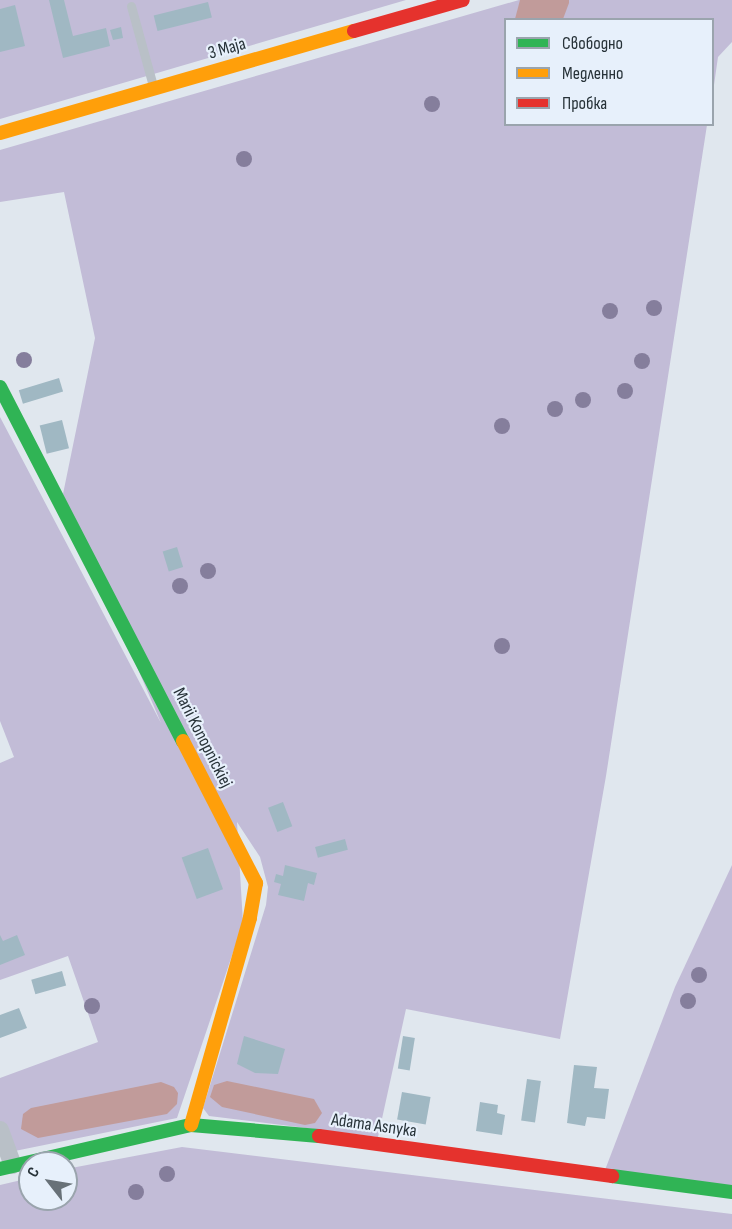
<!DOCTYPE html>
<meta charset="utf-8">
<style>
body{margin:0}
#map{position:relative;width:732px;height:1229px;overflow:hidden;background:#e0e7ee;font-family:"Sofia Sans Condensed",sans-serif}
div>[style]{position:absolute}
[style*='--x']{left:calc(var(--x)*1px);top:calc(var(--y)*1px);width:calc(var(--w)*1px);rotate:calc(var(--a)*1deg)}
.green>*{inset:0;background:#c2bcd7}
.water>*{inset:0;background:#c19b9a}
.building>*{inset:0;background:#a0b8c3;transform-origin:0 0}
.lane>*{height:9px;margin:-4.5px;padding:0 4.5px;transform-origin:4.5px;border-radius:4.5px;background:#b9c0c7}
.street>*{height:18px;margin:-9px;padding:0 9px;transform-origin:9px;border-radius:9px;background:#b9c0c7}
.fast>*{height:14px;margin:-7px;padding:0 7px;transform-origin:7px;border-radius:7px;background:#30b455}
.slow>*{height:14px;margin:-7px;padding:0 7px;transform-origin:7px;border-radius:7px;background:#ff9f0a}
.jam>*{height:14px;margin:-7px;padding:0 7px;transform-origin:7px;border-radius:7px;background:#e5322d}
.trees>*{width:16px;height:16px;margin:-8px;border-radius:50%;background:#857e9c}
span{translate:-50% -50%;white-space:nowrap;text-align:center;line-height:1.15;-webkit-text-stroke:4.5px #e7f0fb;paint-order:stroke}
.street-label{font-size:18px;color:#273238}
.legend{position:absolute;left:504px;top:18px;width:210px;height:108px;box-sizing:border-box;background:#e7f0fb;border:2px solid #9aa4ad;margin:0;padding:8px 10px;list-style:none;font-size:18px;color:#273238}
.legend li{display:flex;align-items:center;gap:12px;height:30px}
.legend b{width:30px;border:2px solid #9aa4ad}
.north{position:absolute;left:18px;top:1151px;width:60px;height:60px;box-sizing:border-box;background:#e7f0fb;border:2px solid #9aa4ad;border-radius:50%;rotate:301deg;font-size:16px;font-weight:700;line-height:24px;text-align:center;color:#273238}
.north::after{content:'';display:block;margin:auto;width:21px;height:27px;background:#687178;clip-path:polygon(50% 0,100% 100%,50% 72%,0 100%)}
</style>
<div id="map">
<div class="green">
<div style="clip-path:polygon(0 0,406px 0,0 119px)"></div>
<div style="clip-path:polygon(519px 0,732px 0,732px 42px,718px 57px,713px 92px,712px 20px,506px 20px,506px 124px,707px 125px,606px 776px,560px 1039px,406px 1009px,378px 1137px,209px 1116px,203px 1108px,266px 905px,268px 887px,260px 857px,237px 822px,243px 923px,177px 1118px,0 1154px,0 1078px,98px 1042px,68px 956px,0 980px,0 763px,14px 757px,0 721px,0 417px,161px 723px,63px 494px,95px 338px,64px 192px,0 202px,0 150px)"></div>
<div style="clip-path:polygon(732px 865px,732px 1186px,605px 1170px,675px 987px)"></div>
<div style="clip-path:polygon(182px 1147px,732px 1214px,732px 1229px,0 1229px,0 1185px,30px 1178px,30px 1199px,66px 1199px,66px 1169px)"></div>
</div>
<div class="water">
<div style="clip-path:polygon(520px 0,569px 0,569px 3px,563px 19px,515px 19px)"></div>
<div style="clip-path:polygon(227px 1081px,314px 1099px,322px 1113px,315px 1123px,305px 1125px,222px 1107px,210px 1097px,214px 1085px)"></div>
<div style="clip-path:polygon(161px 1082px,174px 1087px,178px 1093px,177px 1104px,167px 1114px,38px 1138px,21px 1129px,23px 1114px,31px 1108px)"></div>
</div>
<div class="building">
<div style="clip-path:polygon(49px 0,64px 0,73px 36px,106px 28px,110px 46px,63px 58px)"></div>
<div style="left:208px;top:2px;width:16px;height:56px;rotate:76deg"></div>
<div style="clip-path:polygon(15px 5px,25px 46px,0 52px,0 9px)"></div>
<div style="clip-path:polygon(121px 27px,123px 38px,113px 40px,110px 30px)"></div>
<div style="left:59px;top:378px;width:14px;height:42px;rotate:73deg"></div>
<div style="left:62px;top:420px;width:29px;height:23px;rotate:76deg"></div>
<div style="left:177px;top:547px;width:21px;height:15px;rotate:73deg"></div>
<div style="left:283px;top:802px;width:26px;height:16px;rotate:69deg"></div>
<div style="left:345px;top:839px;width:11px;height:31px;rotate:75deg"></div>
<div style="left:208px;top:848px;width:44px;height:28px;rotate:70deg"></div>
<div style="clip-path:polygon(285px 865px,317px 873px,314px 885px,308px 883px,304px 901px,278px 895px,281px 884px,274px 882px,276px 874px,283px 876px)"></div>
<div style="clip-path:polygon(0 935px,3px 941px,17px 935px,25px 955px,0 965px)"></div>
<div style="left:62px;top:971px;width:15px;height:32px;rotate:74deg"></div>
<div style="clip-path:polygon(19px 1008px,27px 1028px,0 1038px,0 1015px)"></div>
<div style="clip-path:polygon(244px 1036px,285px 1049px,278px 1074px,255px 1073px,237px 1064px)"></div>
<div style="left:403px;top:1036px;width:12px;height:33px;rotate:9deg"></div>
<div style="clip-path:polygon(574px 1065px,597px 1067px,594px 1088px,609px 1089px,605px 1119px,587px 1117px,585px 1126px,567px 1123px)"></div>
<div style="left:527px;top:1079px;width:14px;height:42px;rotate:8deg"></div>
<div style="left:402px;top:1092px;width:29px;height:28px;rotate:10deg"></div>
<div style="clip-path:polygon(480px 1102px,498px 1105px,497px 1113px,505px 1115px,502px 1135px,476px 1131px)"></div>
</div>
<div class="lane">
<div style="--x:131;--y:6;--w:83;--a:74.6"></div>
</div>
<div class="street">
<div style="--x:0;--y:1130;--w:37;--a:70"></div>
</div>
<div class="fast">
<div style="--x:0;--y:387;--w:399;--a:62.7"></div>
<div style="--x:0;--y:1169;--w:196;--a:-13"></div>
<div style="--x:191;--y:1125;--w:128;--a:4.9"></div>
<div style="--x:612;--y:1176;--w:121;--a:7.6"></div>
</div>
<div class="slow">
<div style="--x:0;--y:133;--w:368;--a:-16.1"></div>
<div style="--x:183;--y:741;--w:160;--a:62.8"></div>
<div style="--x:256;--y:883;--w:36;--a:100"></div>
<div style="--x:250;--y:918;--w:215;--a:105.9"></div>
</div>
<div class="jam">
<div style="--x:354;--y:31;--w:113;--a:-15.9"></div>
<div style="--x:319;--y:1136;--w:296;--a:7.8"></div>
</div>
<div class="trees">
<div style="left:432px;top:104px"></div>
<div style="left:244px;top:159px"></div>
<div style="left:654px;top:308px"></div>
<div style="left:610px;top:311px"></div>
<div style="left:24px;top:360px"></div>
<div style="left:642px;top:361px"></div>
<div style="left:625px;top:391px"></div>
<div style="left:583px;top:400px"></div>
<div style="left:555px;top:409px"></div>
<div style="left:502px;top:426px"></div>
<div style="left:208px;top:571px"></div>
<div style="left:180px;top:586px"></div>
<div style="left:502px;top:646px"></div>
<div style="left:699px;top:975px"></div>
<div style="left:688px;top:1001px"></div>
<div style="left:92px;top:1006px"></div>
<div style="left:167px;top:1174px"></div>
<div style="left:136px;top:1192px"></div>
</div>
<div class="street-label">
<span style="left:227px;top:49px;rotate:-16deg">3 Maja</span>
<span style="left:202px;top:738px;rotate:63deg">Marii Konopnickiej</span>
<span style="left:374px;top:1126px;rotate:8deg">Adama Asnyka</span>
</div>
<ul class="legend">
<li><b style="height:8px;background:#30b455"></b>Свободно</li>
<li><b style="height:8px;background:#ff9f0a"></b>Медленно</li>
<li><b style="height:8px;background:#e5322d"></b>Пробка</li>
</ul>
<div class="north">С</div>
</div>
